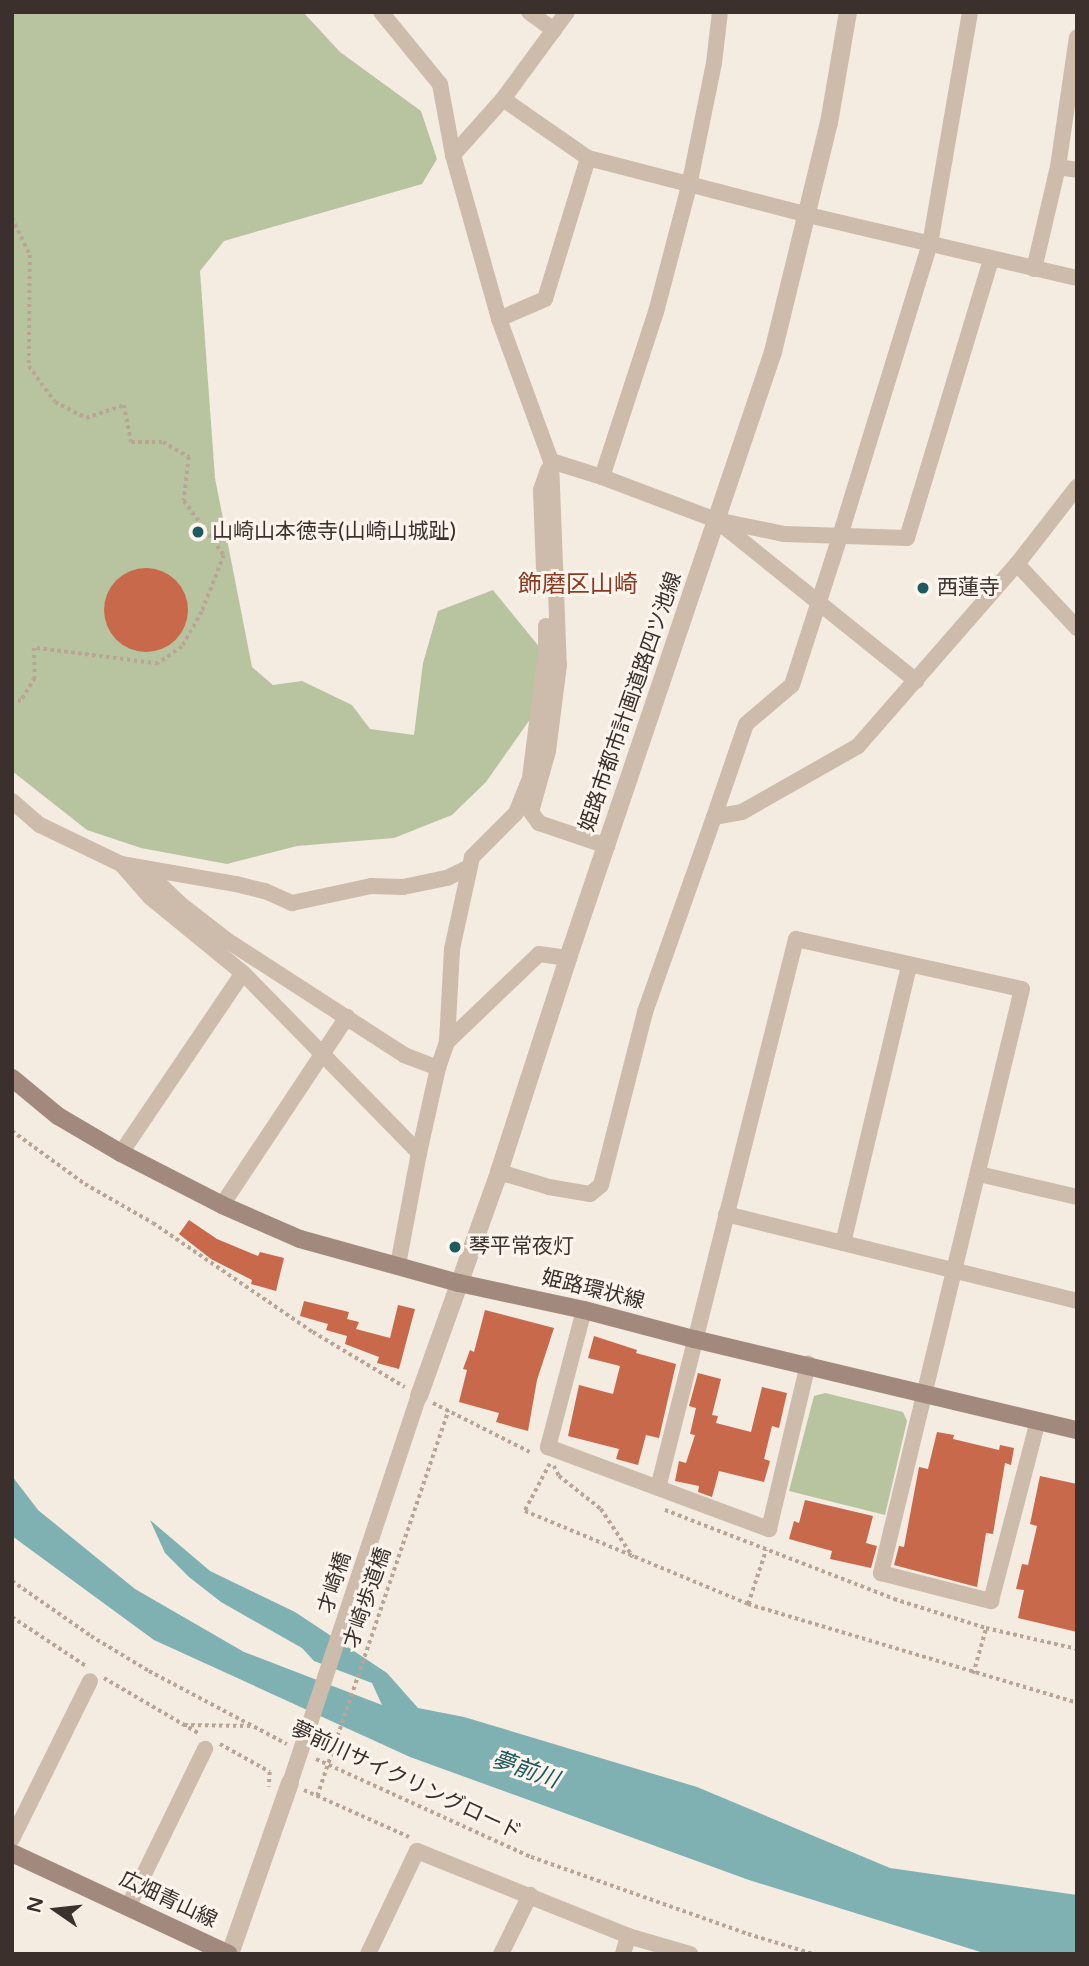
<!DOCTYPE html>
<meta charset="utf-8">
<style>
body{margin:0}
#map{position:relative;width:1089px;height:1966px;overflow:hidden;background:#f4ebe1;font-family:"Varela Round","Noto Sans JP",sans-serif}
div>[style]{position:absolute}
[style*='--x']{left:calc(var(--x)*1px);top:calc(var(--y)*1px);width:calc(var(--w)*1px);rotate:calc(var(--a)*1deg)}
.green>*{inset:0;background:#b8c4a0}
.water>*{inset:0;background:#7fb0b2}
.building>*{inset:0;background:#c8694b}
.round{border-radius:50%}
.path>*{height:3.5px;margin-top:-1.75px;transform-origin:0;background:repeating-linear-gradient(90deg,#b9a596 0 3.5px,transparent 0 7px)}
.minor>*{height:16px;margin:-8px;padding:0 8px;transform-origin:8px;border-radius:8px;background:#cdbbac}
.tertiary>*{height:18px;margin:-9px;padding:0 9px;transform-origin:9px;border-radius:9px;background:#cdbbac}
.secondary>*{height:18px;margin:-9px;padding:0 9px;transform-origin:9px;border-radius:9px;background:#a18a7d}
.path-bridge>*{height:3.5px;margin-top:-1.75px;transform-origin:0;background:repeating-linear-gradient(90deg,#b9a596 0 3.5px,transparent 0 7px)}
.minor-bridge>*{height:16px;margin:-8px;padding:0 8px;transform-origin:8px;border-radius:8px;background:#cdbbac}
.dots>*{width:19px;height:19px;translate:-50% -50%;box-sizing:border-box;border:4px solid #fbf5ee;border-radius:50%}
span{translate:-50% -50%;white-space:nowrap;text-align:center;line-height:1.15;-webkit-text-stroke:6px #fbf5ee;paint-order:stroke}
.poi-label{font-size:21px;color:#3b302b}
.left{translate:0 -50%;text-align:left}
.street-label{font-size:21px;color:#3b302b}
.water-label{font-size:23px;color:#1f5a5e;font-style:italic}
.quarter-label{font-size:24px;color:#8c3b22}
.frame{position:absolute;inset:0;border:14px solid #3b302b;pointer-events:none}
.north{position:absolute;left:21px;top:1875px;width:70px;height:70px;-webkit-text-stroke:5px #fbf5ee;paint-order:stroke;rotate:284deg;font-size:19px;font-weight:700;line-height:28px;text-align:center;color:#3b302b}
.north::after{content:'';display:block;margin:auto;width:24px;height:32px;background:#3b302b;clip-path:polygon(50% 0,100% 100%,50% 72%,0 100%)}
</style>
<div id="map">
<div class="green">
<div style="clip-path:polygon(12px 12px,303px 12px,340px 52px,421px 111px,437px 159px,422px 184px,224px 241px,200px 271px,215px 478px,252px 667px,273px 685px,302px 681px,352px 705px,370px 729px,414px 735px,423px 663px,438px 611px,493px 590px,541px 649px,533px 715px,486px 782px,452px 815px,394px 838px,297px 846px,227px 864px,141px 848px,87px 830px,12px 771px)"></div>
<div style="clip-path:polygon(825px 1393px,903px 1412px,907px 1421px,885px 1515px,789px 1491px,814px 1396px)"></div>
</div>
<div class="water">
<div style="clip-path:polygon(12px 1476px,38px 1510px,135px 1589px,244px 1652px,382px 1705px,372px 1683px,314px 1661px,302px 1648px,221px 1602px,189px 1577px,165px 1553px,150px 1520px,210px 1571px,295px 1612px,387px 1673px,418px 1708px,464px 1717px,697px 1787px,890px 1868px,1077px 1895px,1077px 1954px,987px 1954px,749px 1880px,410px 1757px,154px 1640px,12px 1536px)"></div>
</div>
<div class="building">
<div class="round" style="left:104px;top:568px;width:84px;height:84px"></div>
<div style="clip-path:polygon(189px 1220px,217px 1239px,258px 1256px,260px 1252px,284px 1258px,276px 1291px,251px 1284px,252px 1280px,211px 1259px,179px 1234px)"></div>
<div style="clip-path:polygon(304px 1301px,349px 1312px,347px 1319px,359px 1322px,356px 1329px,390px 1338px,398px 1305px,415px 1309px,399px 1369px,377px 1363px,379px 1357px,345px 1344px,347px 1336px,326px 1330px,328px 1324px,300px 1316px)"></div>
<div style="clip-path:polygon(485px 1310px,554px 1328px,537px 1380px,528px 1431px,496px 1422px,499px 1413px,459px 1402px,467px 1370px,463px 1369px,470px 1350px,474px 1352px)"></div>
<div style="clip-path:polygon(594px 1336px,637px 1350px,636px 1353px,676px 1364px,659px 1438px,646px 1435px,638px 1465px,616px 1459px,619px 1449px,568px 1436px,579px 1385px,613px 1394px,620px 1366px,588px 1358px)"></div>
<div style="clip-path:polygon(698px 1373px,721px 1379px,712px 1415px,718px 1416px,716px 1423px,751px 1432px,762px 1387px,787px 1393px,779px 1428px,772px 1426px,764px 1459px,770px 1461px,764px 1482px,719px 1471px,712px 1497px,698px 1492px,699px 1486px,675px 1481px,679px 1461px,686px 1463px,695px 1435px,690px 1434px,696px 1408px,689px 1406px)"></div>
<div style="clip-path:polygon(937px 1432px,954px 1435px,953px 1439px,999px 1450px,1000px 1445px,1014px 1448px,1011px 1465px,1005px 1463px,993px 1534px,986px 1533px,977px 1587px,894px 1565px,899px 1546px,904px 1547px,919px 1467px,928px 1469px)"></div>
<div style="clip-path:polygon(1040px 1476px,1077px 1484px,1077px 1632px,1018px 1618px,1024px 1590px,1016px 1589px,1022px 1564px,1028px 1565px,1037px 1526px,1030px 1524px)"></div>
<div style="clip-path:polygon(805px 1500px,873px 1516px,866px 1543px,877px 1546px,871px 1568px,830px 1559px,832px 1551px,789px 1539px,794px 1521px,799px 1523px)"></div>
</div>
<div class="path">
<div style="--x:12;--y:218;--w:41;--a:64.1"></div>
<div style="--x:30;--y:255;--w:111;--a:90.5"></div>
<div style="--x:29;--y:366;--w:44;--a:54.2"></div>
<div style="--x:55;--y:402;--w:35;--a:27"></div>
<div style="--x:86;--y:418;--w:40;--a:-18.9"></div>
<div style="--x:124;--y:405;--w:38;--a:79"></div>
<div style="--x:131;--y:442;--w:32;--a:0"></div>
<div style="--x:163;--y:442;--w:30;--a:30"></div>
<div style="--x:189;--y:457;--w:44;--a:96.5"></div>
<div style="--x:184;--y:501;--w:67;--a:53.5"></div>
<div style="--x:224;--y:555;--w:61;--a:111.1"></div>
<div style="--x:202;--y:612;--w:40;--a:119.7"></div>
<div style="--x:182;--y:647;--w:29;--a:145"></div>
<div style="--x:158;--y:664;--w:125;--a:-172.6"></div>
<div style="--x:34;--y:648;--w:30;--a:88"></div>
<div style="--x:35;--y:678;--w:27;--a:121"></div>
<div style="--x:21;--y:701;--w:9;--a:180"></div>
<div style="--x:12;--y:1131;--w:90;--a:36"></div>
<div style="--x:85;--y:1184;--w:78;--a:29.8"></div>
<div style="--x:153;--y:1223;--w:194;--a:34.3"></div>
<div style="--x:313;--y:1332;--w:107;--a:30.9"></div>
<div style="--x:433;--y:1403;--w:111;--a:26.8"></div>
<div style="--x:550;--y:1464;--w:53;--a:118"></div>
<div style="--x:525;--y:1511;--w:242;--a:22.6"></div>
<div style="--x:748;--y:1604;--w:344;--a:16.7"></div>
<div style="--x:554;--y:1466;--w:11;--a:63"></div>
<div style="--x:559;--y:1476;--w:53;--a:38.2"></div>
<div style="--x:601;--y:1509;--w:58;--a:56.3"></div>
<div style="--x:665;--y:1510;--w:246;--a:21.2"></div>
<div style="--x:894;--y:1599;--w:96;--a:17.5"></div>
<div style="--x:986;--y:1628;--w:93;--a:13"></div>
<div style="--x:12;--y:1581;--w:96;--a:34.8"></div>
<div style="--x:91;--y:1636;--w:68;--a:31.1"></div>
<div style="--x:149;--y:1671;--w:156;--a:27.9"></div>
<div style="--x:748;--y:1604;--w:57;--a:-71.6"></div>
<div style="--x:12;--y:1617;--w:89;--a:33.5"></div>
<div style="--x:973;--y:1674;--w:48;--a:-74.2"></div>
<div style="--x:104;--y:1678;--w:111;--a:30.3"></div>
<div style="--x:184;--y:1725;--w:66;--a:0.9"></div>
<div style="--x:220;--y:1744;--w:57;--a:29.2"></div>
<div style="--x:270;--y:1772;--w:15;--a:94"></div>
<div style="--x:316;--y:1759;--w:236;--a:24.5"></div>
<div style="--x:531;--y:1857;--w:230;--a:19.5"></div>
<div style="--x:748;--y:1934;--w:69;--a:16.9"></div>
<div style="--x:304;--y:1790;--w:115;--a:24.1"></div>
</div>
<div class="minor">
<div style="--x:381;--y:12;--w:93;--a:50.7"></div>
<div style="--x:440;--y:84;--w:72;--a:79.6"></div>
<div style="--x:453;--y:155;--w:170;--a:74.3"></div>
<div style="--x:499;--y:319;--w:151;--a:69.9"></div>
<div style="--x:551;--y:461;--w:204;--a:87.8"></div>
<div style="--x:559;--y:665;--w:87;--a:97.3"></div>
<div style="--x:548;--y:751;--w:63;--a:105.6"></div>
<div style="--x:531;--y:812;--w:14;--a:54"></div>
<div style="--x:539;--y:823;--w:72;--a:18.7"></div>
<div style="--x:529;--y:12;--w:31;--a:36"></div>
<div style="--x:503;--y:99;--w:103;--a:34.8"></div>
<div style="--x:588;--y:158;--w:227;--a:14.5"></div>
<div style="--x:808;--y:215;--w:276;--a:13.2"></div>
<div style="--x:453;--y:155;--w:75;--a:-48.2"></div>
<div style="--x:503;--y:99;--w:108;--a:-53.7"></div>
<div style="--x:1058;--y:167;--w:19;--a:9"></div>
<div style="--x:1034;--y:269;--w:105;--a:-76.8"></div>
<div style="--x:1058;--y:167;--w:131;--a:-81.7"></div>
<div style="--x:499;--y:319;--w:50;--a:-23.5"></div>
<div style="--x:545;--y:299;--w:147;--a:-73"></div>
<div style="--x:551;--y:461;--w:53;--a:17.4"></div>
<div style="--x:602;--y:477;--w:122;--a:20.7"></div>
<div style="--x:716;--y:520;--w:257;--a:38.8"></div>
<div style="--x:602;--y:477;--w:174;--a:-71.9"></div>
<div style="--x:656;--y:312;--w:130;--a:-75.3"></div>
<div style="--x:689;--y:186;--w:126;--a:-78.5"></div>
<div style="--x:714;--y:63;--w:51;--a:-83.3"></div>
<div style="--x:716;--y:520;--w:69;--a:11.6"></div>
<div style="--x:784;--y:534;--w:123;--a:1.9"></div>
<div style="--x:907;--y:538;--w:291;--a:-73.2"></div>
<div style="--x:1017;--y:564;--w:88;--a:46.8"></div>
<div style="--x:544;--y:569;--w:79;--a:-92.2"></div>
<div style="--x:541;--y:490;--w:21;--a:-71"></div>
<div style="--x:12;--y:801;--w:37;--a:41"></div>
<div style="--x:40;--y:825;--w:90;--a:25.7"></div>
<div style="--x:121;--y:864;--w:117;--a:9.9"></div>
<div style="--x:236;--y:884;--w:30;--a:14"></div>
<div style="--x:265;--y:891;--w:30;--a:24"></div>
<div style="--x:292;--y:903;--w:81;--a:-12.1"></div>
<div style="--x:371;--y:886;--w:32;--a:2"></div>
<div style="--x:403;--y:887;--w:45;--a:-11.6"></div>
<div style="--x:447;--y:878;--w:25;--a:-26"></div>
<div style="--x:714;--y:817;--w:98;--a:-71"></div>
<div style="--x:746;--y:724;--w:60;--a:-40.3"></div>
<div style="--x:792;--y:685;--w:157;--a:-72.1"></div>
<div style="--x:840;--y:536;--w:306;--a:-72.9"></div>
<div style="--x:930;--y:244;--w:235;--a:-80.2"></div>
<div style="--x:121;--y:864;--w:44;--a:48.7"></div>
<div style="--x:150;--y:897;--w:120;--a:39.3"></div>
<div style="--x:143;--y:868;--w:50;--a:44.2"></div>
<div style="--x:179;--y:903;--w:62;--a:37.8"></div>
<div style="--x:228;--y:941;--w:210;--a:32.9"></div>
<div style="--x:404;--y:1055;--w:36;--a:21"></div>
<div style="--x:447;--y:1042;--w:93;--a:-86.9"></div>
<div style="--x:452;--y:949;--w:94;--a:-77.7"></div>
<div style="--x:472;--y:857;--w:62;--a:-45"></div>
<div style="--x:516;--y:813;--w:38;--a:-68"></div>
<div style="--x:530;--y:778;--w:127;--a:-82.8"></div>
<div style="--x:546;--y:652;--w:26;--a:-90"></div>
<div style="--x:121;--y:1153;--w:217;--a:-55.9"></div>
<div style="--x:243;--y:973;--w:252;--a:45.6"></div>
<div style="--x:499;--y:1172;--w:52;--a:16.7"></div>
<div style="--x:549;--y:1187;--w:42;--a:9.7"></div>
<div style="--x:590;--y:1194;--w:14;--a:-39"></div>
<div style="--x:601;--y:1185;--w:179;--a:-75.7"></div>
<div style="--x:645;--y:1012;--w:207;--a:-70.5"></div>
<div style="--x:714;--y:817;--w:28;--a:-10"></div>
<div style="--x:742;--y:812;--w:133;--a:-29.6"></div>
<div style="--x:858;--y:746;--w:242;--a:-48.9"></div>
<div style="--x:1017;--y:564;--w:98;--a:-52.1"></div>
<div style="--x:979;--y:1174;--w:101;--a:13.2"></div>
<div style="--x:222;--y:1205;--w:226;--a:-56.4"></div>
<div style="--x:726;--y:1214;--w:362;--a:13.9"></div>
<div style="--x:843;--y:1243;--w:286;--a:-76.6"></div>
<div style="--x:398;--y:1265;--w:114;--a:-79.4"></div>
<div style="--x:419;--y:1153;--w:87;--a:-77.4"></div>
<div style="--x:438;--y:1068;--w:28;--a:-71"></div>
<div style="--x:447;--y:1042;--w:127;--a:-43.7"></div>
<div style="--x:539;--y:954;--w:29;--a:8"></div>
<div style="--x:584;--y:1310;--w:142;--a:104.7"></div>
<div style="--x:548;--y:1447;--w:236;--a:20.4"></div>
<div style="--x:769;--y:1529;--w:170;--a:-76.7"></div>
<div style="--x:658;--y:1488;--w:566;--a:-75.89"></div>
<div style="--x:796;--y:939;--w:231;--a:12.5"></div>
<div style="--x:1022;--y:989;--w:601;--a:103.57"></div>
<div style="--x:881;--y:1573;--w:114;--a:14.3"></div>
<div style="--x:991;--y:1601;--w:186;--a:-75.4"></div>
<div style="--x:12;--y:1839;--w:176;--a:-63.7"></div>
<div style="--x:128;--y:1907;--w:176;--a:-64"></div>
<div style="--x:368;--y:1954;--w:114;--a:-64.6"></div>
<div style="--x:417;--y:1851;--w:227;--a:21.9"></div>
<div style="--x:628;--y:1936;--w:65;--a:16.2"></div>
<div style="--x:501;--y:1954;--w:66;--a:-63.8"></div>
<div style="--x:623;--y:1954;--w:19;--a:-74"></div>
</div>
<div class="tertiary">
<div style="--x:419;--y:1396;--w:238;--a:-70.3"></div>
<div style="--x:499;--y:1172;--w:225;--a:-72.1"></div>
<div style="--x:568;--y:958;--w:640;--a:-71.31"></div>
<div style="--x:773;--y:352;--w:236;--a:-76.3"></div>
<div style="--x:829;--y:123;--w:113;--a:-80.3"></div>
<div style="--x:230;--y:1954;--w:181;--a:-70.7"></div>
</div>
<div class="secondary">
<div style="--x:12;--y:1078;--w:60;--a:39.6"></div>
<div style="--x:58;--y:1116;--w:73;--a:30.4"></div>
<div style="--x:121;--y:1153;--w:114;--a:27.2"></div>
<div style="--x:222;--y:1205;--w:85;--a:23.6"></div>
<div style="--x:300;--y:1239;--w:165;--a:15.5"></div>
<div style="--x:459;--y:1283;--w:128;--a:12.2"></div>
<div style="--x:584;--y:1310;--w:114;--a:14.8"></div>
<div style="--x:694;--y:1339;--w:394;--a:13.4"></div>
<div style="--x:12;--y:1853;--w:239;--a:25"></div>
</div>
<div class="path-bridge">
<div style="--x:317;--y:1796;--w:407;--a:-71.2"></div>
</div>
<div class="minor-bridge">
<div style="--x:290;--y:1783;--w:408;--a:-71.6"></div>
</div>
<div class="dots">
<div style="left:198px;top:532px;background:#1f5a5e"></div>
<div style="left:923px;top:588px;background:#1f5a5e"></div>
<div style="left:455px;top:1247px;background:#1f5a5e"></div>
</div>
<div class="poi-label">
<span class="left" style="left:212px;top:532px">山崎山本徳寺(山崎山城趾)</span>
<span class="left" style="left:937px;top:588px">西蓮寺</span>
<span class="left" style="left:469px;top:1247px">琴平常夜灯</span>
</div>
<div class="street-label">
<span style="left:631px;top:702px;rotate:-71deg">姫路市都市計画道路四ツ池線</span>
<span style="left:593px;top:1290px;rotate:14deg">姫路環状線</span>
<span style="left:335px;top:1583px;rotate:-72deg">才崎橋</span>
<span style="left:368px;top:1598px;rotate:-71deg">才崎歩道橋</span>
<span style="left:406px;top:1781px;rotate:25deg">夢前川サイクリングロード</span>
<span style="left:168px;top:1900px;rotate:25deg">広畑青山線</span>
</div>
<div class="water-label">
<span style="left:525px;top:1770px;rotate:19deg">夢前川</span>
</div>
<div class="quarter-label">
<span style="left:578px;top:585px">飾磨区山崎</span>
</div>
<div class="frame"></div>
<div class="north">N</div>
</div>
